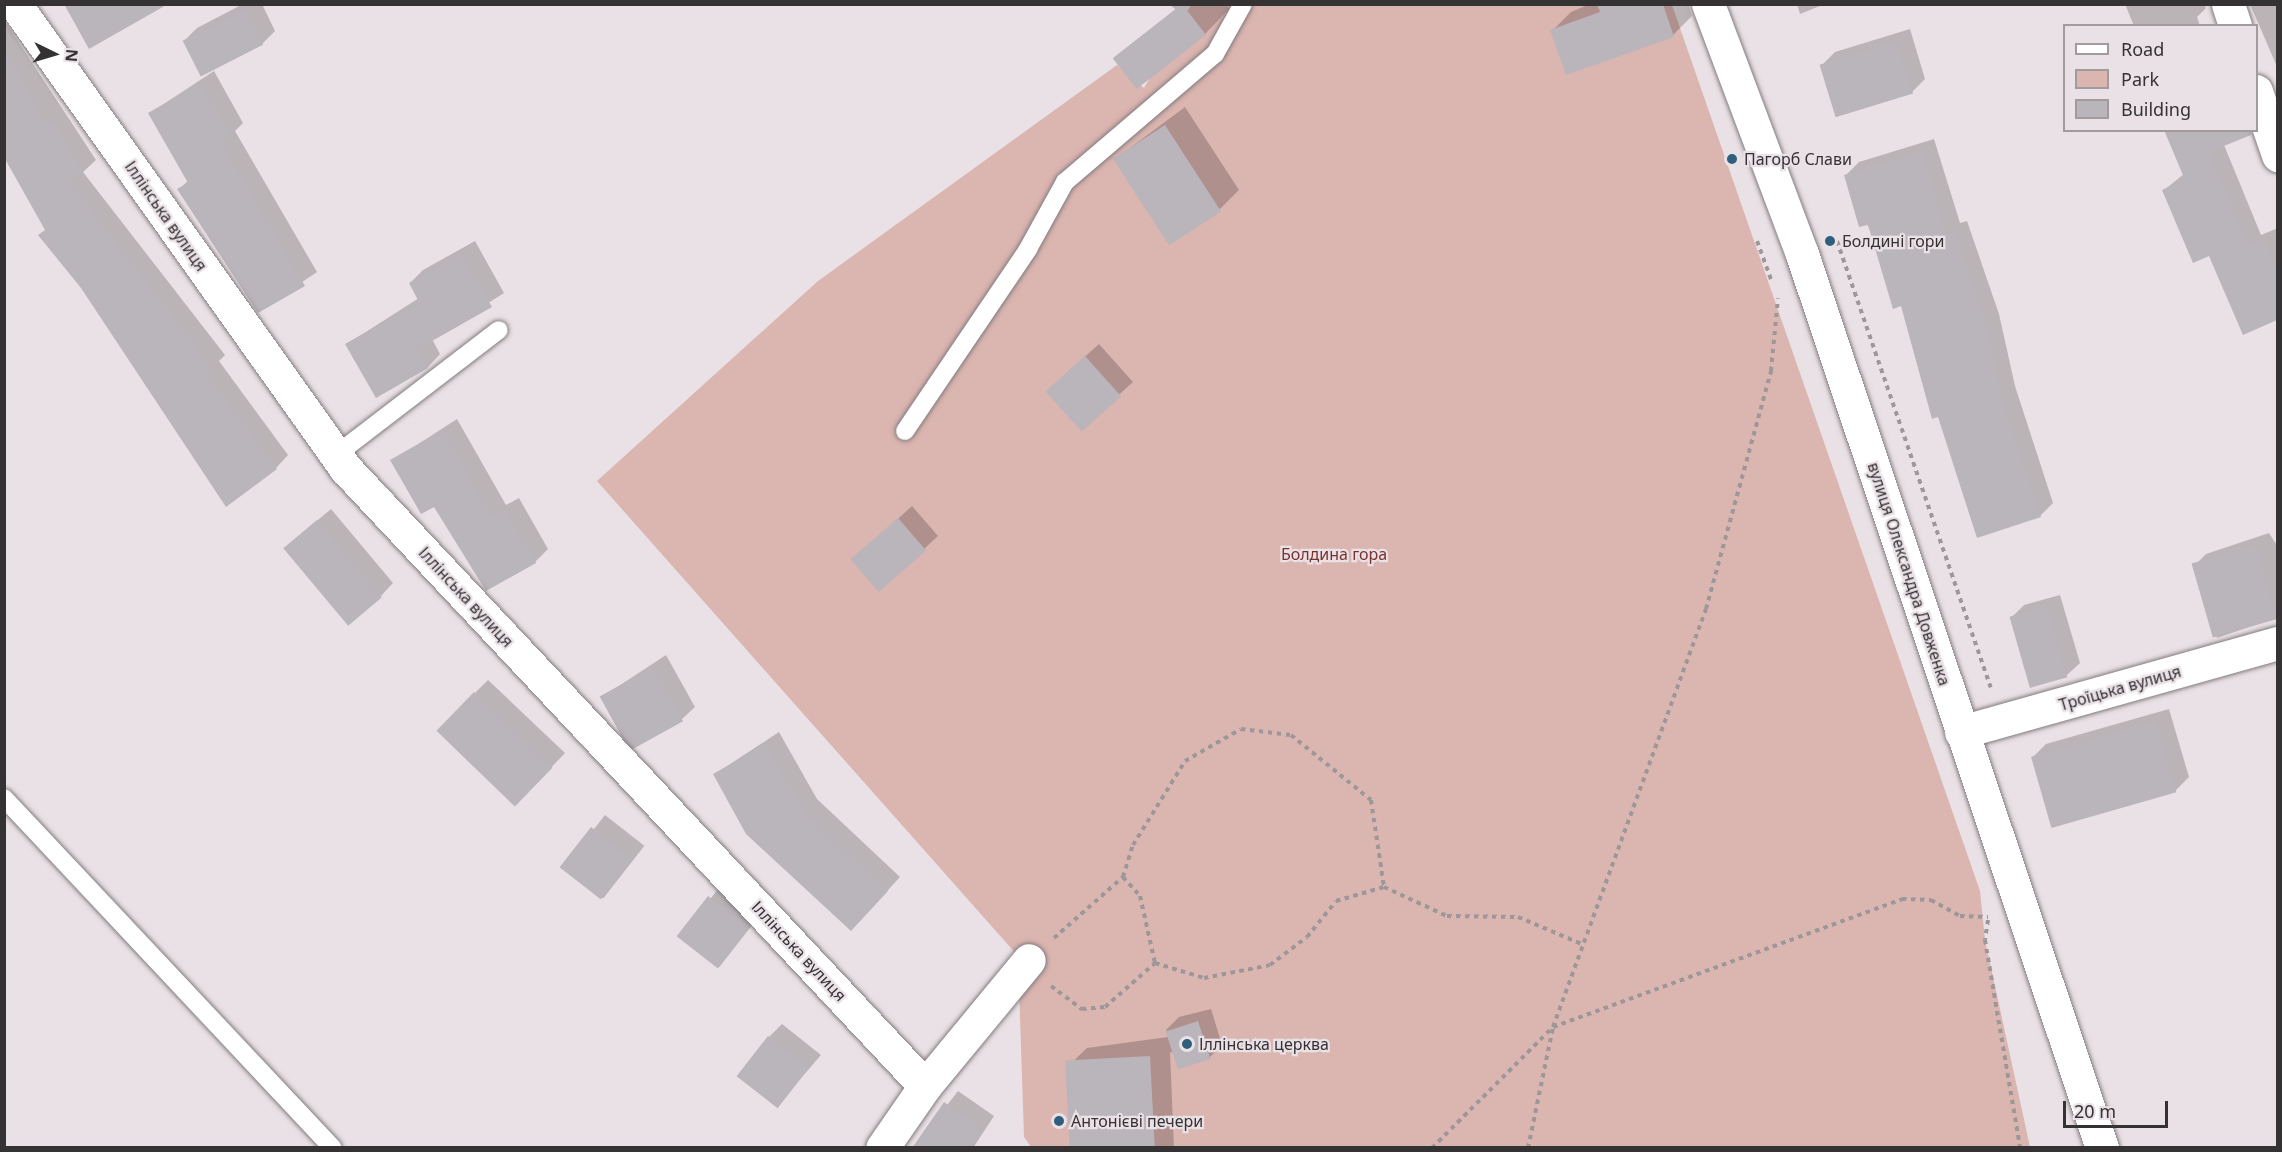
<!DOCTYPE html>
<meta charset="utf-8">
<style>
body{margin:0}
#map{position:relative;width:2282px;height:1152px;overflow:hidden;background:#e9e1e5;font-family:"Noto Sans",sans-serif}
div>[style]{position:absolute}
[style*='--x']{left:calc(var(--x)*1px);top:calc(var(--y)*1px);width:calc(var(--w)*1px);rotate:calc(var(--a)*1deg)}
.green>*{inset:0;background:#dbb5b0}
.shadow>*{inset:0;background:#0003;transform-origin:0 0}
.building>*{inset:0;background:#bab4bb;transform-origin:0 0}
.path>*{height:4px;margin-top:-2px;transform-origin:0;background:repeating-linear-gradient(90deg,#9d979a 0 4.5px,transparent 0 9px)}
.roads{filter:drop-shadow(0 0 2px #837b7f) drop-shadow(0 0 2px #837b7f)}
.service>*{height:18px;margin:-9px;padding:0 9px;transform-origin:9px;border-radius:9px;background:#fff}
.minor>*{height:33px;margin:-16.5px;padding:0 16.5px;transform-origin:16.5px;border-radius:16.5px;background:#fff}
.secondary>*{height:33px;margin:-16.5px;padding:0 16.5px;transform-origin:16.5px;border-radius:16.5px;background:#fff}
.dots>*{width:16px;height:16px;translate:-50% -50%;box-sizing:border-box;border:3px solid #e9e1e5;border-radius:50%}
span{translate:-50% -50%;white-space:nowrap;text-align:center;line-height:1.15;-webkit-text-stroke:4.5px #e9e1e5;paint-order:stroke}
.poi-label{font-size:16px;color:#353234}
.left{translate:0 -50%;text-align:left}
.street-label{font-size:16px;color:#353234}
.park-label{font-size:16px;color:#7a322d}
.frame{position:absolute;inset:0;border:6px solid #353234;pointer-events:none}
.legend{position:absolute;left:2063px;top:24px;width:195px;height:108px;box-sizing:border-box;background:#e9e1e5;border:2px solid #a19b9e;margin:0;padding:8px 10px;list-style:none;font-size:18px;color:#353234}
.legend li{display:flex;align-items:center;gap:12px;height:30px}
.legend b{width:30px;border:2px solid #a19b9e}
.north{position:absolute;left:24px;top:24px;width:60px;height:60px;-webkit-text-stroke:4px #e9e1e5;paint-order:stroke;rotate:95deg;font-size:16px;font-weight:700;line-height:24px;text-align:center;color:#353234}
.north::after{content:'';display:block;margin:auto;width:21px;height:27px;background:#353234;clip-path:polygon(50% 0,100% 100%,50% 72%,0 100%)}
.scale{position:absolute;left:2063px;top:1101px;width:105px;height:27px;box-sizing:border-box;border:3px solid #353234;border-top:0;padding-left:8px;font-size:18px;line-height:21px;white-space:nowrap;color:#353234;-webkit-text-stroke:4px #e9e1e5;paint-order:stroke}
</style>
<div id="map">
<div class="green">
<div style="clip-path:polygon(1191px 5px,1672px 5px,1980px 891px,1985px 940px,2030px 1147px,1031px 1147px,1024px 1137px,1018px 956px,597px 481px,818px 281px,1117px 65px,1144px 88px)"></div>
</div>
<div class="shadow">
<div style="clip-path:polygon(243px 4px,262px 4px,275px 31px,262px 44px,184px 41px,197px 28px)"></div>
<div style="clip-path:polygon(1169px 4px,1226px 4px,1229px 9px,1205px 34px)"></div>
<div style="clip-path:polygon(1590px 4px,1688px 4px,1692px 16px,1673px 35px,1552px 31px,1571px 12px)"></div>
<div style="clip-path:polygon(1797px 4px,1825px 4px,1800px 14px)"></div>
<div style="clip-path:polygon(2125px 4px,2204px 4px,2206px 8px,2197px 17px,2200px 26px,2134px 26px)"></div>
<div style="clip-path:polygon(2250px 4px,2278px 4px,2278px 69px)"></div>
<div style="clip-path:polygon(4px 20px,96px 160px,83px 172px,225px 355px,219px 361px,288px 455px,276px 468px,47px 229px,4px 154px)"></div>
<div style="clip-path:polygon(1910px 29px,1925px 79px,1912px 92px,1822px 65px,1835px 52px)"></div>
<div style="clip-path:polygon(214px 71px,243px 123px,235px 131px,317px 272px,259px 311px,179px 189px,188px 181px,150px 113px)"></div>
<div style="clip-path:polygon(1185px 107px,1239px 190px,1220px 209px,1115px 159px)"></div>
<div style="clip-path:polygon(2166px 130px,2253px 130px,2224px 145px,2261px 235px,2278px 228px,2278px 318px,2244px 333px,2210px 254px,2164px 190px,2184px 174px)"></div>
<div style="clip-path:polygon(1934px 139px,1960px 223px,1967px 221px,1999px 314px,2015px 386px,2053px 503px,2040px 516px,1902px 304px,1846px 175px,1859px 162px)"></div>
<div style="clip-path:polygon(475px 241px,504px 293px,432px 339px,440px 354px,428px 367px,376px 396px,347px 344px,419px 298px,410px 283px,423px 270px)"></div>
<div style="clip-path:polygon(1099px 344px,1133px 382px,1081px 429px,1060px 379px)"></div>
<div style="clip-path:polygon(457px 419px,506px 505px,519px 498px,548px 549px,535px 562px,435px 505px,392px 461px)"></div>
<div style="clip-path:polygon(912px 506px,938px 536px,880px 590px,866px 548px)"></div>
<div style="clip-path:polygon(331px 509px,393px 583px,381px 596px,299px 536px)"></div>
<div style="clip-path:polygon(2269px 533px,2278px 547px,2278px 617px,2217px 638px,2193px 567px,2206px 554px)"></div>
<div style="clip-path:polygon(2060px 595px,2080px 663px,2067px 675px,2011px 618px,2024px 605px)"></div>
<div style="clip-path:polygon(666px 655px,695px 707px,682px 719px,602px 697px)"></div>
<div style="clip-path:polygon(488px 680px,565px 753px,529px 791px,475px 693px)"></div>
<div style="clip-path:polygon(2169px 709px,2189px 777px,2176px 790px,2033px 757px,2046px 744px)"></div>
<div style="clip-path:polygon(779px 732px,817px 799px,900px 877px,864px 916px,715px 774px)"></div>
<div style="left:605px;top:815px;width:50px;height:67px;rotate:38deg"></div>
<div style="left:722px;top:884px;width:49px;height:68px;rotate:38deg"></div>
<div style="clip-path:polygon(1211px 1009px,1222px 1045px,1209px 1058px,1170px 1052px,1174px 1148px,1075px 1148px,1067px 1067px,1087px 1048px,1168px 1037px,1166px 1030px,1179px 1017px)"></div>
<div style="clip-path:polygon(782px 1024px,821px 1055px,777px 1106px,769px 1037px)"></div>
<div style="clip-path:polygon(958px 1091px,994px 1116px,973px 1148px,914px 1148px)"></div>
</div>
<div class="building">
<div style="clip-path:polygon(64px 4px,168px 4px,89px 49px)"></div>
<div style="left:1182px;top:4px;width:39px;height:88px;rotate:52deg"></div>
<div style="clip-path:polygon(1597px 4px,1663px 4px,1674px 37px,1566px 75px,1550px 30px,1600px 12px)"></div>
<div style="left:245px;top:9px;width:40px;height:70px;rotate:63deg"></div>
<div style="left:1897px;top:41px;width:55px;height:81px;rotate:73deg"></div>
<div style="clip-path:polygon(4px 49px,46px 124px,53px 120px,84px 174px,69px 182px,213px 369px,206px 374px,277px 469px,226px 507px,81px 288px,38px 235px,45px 230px,4px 157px)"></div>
<div style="clip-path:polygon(201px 83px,231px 137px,221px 142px,305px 286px,258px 313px,177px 189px,188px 183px,148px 113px)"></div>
<div style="left:1165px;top:125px;width:103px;height:62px;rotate:57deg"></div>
<div style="clip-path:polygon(2164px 130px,2250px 130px,2251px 135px,2209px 152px,2248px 246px,2265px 239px,2277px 269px,2277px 320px,2243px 335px,2209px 256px,2193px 263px,2162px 190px,2185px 180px)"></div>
<div style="clip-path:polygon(1922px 151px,1947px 235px,1955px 233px,1987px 327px,2002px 399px,2041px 517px,1977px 538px,1938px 417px,1932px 419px,1901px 306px,1893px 309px,1868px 225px,1859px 227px,1844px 175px)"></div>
<div style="clip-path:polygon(461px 253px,492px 307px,418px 349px,428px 368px,376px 398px,345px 344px,419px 302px,409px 283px)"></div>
<div style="left:1085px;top:356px;width:54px;height:53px;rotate:48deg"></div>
<div style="clip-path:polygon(443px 430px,492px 517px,505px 509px,536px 563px,486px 591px,434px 507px,421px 514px,390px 460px)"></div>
<div style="left:898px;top:518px;width:43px;height:63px;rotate:49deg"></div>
<div style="left:317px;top:520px;width:101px;height:44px;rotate:50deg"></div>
<div style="left:2256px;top:545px;width:77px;height:67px;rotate:74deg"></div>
<div style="left:2047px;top:606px;width:74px;height:39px;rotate:74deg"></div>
<div style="left:653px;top:667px;width:62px;height:61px;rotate:61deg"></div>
<div style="left:474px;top:692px;width:109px;height:54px;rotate:44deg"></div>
<div style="left:2156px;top:721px;width:74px;height:130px;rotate:74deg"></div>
<div style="clip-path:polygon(766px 744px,804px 812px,888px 891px,851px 931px,746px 834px,713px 774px)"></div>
<div style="left:591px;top:827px;width:52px;height:51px;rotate:38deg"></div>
<div style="left:708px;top:896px;width:52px;height:51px;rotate:38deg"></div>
<div style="left:1198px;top:1021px;width:40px;height:34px;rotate:72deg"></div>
<div style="left:768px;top:1036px;width:52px;height:51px;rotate:38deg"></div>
<div style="left:1150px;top:1056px;width:92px;height:85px;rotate:87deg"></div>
<div style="clip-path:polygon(944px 1102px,983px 1130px,970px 1148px,912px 1148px)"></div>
</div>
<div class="path">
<div style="--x:1757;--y:241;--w:44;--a:69.9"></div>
<div style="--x:1837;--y:241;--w:472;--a:71"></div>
<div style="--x:1123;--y:877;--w:34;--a:-73"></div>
<div style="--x:1133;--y:845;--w:99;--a:-58.2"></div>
<div style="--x:1185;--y:761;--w:64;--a:-29.7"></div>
<div style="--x:1241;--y:729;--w:50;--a:6.8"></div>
<div style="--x:1291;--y:735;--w:103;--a:39.1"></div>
<div style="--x:1371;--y:800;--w:88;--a:81.5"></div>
<div style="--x:1988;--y:920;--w:20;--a:99"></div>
<div style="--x:1985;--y:940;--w:211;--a:80.4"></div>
<div style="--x:1054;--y:938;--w:92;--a:-41.5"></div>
<div style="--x:1123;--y:877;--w:25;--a:48"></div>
<div style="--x:1140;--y:896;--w:69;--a:77.4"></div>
<div style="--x:1051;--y:986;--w:39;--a:37"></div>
<div style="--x:1082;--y:1009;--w:23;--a:-5"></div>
<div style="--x:1105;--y:1007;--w:67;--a:-41.3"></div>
<div style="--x:1155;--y:963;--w:51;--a:17"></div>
<div style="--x:1204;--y:978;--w:67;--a:-11.1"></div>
<div style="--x:1270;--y:965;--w:46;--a:-37.1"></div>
<div style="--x:1307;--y:937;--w:46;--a:-51.1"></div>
<div style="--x:1336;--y:901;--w:50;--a:-16.3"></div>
<div style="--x:1384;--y:887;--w:69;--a:24.7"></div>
<div style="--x:1447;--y:916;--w:71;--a:0.8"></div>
<div style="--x:1518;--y:917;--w:72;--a:23"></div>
<div style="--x:1432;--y:1148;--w:171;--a:-45"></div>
<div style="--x:1553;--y:1027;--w:445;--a:-69.9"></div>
<div style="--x:1706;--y:609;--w:247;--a:-74.7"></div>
<div style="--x:1771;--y:371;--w:73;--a:-84.5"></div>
<div style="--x:1528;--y:1148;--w:124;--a:-78.3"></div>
<div style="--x:1553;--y:1027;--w:372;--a:-20.1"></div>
<div style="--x:1902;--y:899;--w:29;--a:2"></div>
<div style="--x:1931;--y:900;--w:33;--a:29"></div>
<div style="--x:1960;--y:916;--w:28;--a:2"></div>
</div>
<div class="roads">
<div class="service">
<div style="--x:905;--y:431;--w:220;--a:-55.9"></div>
<div style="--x:1028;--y:249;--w:77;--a:-61.1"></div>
<div style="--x:1065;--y:182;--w:197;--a:-40.5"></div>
<div style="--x:1215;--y:54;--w:57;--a:-60.8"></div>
<div style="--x:336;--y:455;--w:205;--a:-37.5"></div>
<div style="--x:4;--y:798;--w:480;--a:46.8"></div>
</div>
<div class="minor">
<div style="--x:15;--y:4;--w:571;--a:54.56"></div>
<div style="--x:346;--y:469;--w:846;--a:46.82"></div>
<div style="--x:925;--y:1086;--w:75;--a:124.7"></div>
<div style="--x:2228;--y:4;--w:23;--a:72"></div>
<div style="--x:2256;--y:91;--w:68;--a:71"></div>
<div style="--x:1961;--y:732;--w:329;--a:-15.7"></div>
<div style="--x:925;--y:1086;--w:163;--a:-50.5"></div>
</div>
<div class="secondary">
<div style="--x:1708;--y:4;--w:267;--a:69.4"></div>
<div style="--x:1802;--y:254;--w:943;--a:71.45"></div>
</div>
</div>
<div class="dots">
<div style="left:1732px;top:159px;background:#2e5f7d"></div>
<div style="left:1830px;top:241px;background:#2e5f7d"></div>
<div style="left:1187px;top:1044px;background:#2e5f7d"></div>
<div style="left:1059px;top:1121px;background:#2e5f7d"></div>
</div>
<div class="poi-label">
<span class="left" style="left:1744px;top:159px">Пагорб Слави</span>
<span class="left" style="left:1842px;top:241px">Болдині гори</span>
<span class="left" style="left:1199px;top:1044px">Іллінська церква</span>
<span class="left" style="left:1071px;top:1121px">Антонієві печери</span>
</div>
<div class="street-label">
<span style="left:166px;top:216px;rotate:55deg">Іллінська вулиця</span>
<span style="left:1909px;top:574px;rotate:72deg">вулиця Олександра Довженка</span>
<span style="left:466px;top:597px;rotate:47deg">Іллінська вулиця</span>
<span style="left:2120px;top:688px;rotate:-16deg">Троїцька вулиця</span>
<span style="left:799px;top:951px;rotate:47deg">Іллінська вулиця</span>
</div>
<div class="park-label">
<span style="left:1334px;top:554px">Болдина гора</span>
</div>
<div class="frame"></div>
<ul class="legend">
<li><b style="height:8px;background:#fff"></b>Road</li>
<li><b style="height:16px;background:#dbb5b0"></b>Park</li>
<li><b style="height:16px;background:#bab4bb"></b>Building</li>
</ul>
<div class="north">N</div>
<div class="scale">20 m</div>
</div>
